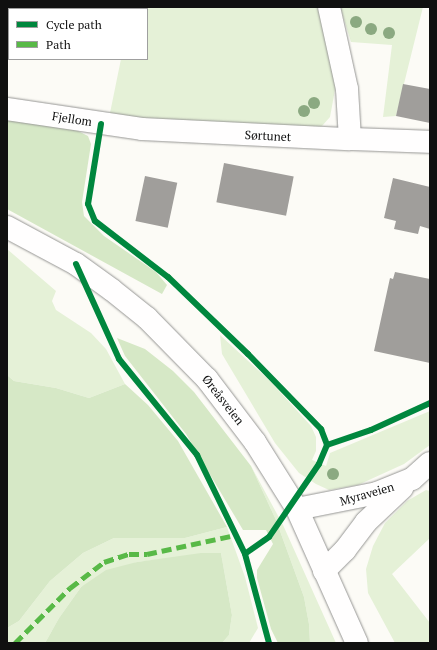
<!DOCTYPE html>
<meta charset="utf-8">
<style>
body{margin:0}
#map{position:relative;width:437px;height:650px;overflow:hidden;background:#fcfbf6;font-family:"PT Serif",serif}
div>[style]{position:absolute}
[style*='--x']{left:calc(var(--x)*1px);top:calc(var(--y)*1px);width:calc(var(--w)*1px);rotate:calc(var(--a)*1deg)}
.green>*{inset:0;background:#e5f1d7}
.forest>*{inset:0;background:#d6e8c6}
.building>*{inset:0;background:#a09e9b;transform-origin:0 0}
.roads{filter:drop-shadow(0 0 1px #969694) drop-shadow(0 0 1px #969694)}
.minor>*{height:22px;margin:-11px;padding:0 11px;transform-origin:11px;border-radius:11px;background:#fffefe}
.quiet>*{height:5px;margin-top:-2.5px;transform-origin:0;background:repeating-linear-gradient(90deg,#58b947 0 10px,transparent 0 15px)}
.cycleway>*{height:6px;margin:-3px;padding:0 3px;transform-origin:3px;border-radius:3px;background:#00873e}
.trees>*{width:12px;height:12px;margin:-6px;border-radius:50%;background:#8ba981}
span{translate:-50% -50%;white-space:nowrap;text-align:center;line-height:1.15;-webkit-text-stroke:4px #fff;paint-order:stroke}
.street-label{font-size:12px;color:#101010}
.frame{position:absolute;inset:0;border:8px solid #101010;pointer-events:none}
.legend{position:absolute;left:8px;top:8px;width:140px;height:52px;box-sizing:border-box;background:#fff;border:1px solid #9f9f9f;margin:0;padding:5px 7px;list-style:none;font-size:12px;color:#101010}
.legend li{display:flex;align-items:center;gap:8px;height:20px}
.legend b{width:20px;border:1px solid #9f9f9f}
</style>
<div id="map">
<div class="green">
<div style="clip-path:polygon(132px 7px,321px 7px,337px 79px,330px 117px,322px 126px,312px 131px,168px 124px,110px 113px,121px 59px,147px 59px,147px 9px,132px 9px)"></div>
<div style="clip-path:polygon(340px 7px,423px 7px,396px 116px,383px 117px,392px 45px,351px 42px)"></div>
<div style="clip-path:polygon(7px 249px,56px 291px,52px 301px,56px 310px,91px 333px,106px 349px,125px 384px,89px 398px,56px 388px,14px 381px,7px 375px)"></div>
<div style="clip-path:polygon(220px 335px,271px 382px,311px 426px,316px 437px,316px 451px,312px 460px,326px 466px,330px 453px,430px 411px,430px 445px,404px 464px,358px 485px,329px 490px,316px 484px,299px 473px,275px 443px,222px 354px)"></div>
<div style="clip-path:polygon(251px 466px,283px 525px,336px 643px,310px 643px,309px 624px,304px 597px,276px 520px)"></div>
<div style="clip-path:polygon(426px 490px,430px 491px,430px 538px,392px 574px,430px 623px,430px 643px,395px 643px,368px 593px,366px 569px,373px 546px,385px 523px,407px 501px)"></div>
<div style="clip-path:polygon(227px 527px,245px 577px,258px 628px,249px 643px,222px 643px,229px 635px,232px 615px,221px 553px,137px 562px,81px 587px,59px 618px,45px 643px,7px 642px,7px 628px,19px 621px,50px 581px,83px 553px,114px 538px,185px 538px)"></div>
</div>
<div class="forest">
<div style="clip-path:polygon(7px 120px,74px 129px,88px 136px,91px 144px,82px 202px,84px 216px,104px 236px,156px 272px,167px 285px,162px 294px,7px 209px)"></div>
<div style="clip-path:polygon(117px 338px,145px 349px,173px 371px,194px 392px,251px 466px,276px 520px,304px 597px,309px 624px,310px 643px,278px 643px,271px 629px,257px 578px,257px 570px,273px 544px,266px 530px,243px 530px,186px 434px,125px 356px)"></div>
<div style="clip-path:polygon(7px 375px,14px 381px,56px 388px,89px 398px,125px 384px,148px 405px,178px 441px,227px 527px,185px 538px,114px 538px,83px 553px,50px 581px,19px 621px,7px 628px)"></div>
<div style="clip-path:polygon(201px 553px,221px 553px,232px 615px,229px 635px,222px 643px,45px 643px,59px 618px,81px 587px,106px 570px,137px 562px)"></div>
</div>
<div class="building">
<div style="clip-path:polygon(403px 84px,430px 89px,430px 123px,396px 116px)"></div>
<div style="left:224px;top:163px;width:71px;height:40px;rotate:11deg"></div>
<div style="left:145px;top:176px;width:33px;height:46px;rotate:12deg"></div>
<div style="clip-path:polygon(393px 178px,430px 187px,430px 229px,420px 226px,418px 234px,394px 229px,396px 221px,384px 218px)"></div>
<div style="clip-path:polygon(395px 272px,430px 279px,430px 363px,374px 351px,390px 278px,393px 279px)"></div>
</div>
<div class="roads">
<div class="minor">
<div style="--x:329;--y:7;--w:84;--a:77.6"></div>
<div style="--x:347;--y:89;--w:50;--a:86.6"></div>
<div style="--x:350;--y:139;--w:80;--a:2.1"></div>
<div style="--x:7;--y:109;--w:136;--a:8.4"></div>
<div style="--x:142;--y:129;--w:208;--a:2.8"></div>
<div style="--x:7;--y:227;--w:78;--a:28.2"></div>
<div style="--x:76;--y:264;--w:44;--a:35.8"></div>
<div style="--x:112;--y:290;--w:45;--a:38.7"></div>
<div style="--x:147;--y:318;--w:86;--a:45.5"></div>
<div style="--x:207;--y:379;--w:79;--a:52.7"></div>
<div style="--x:255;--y:442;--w:79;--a:57.9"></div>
<div style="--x:297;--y:509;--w:147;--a:65.9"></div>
<div style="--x:297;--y:509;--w:82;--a:-11.3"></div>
<div style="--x:377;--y:493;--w:38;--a:-22"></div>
<div style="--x:412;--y:479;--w:24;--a:-42"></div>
<div style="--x:324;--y:571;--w:30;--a:-45"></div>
<div style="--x:345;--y:550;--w:35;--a:-53"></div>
<div style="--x:366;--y:522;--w:50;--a:-43.4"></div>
</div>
</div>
<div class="quiet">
<div style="--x:15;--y:643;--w:78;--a:-45"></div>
<div style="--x:70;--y:588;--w:43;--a:-37.4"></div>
<div style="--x:104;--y:562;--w:26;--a:-18"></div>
<div style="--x:129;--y:554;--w:18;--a:0"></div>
<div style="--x:147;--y:554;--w:91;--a:-12.1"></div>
</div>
<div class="cycleway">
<div style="--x:101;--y:124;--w:81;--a:99.2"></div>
<div style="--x:88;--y:204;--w:18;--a:68"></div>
<div style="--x:95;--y:221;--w:92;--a:37.5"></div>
<div style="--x:168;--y:277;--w:111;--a:43.9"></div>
<div style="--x:248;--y:354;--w:105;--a:45.8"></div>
<div style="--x:321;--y:429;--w:17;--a:69"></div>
<div style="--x:327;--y:445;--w:21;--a:113"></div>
<div style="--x:319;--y:464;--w:88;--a:124.4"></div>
<div style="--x:269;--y:537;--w:29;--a:145"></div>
<div style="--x:76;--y:264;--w:104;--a:65.6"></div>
<div style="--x:119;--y:359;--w:124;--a:50.9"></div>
<div style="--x:197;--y:455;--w:110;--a:64.1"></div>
<div style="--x:245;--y:554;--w:92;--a:74.9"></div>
<div style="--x:327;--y:445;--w:46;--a:-18.8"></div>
<div style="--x:371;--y:430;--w:65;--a:-24.6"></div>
</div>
<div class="trees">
<div style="left:356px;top:22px"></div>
<div style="left:371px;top:29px"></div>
<div style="left:389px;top:33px"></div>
<div style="left:314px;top:103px"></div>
<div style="left:304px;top:111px"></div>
<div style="left:333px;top:474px"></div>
</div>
<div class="street-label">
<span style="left:72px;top:119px;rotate:9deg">Fjellom</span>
<span style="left:268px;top:136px;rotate:3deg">Sørtunet</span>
<span style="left:223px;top:400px;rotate:52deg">Øreåsveien</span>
<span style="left:367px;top:494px;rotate:-16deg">Myraveien</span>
</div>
<div class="frame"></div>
<ul class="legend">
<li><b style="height:5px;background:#00873e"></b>Cycle path</li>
<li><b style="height:5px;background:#58b947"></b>Path</li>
</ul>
</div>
